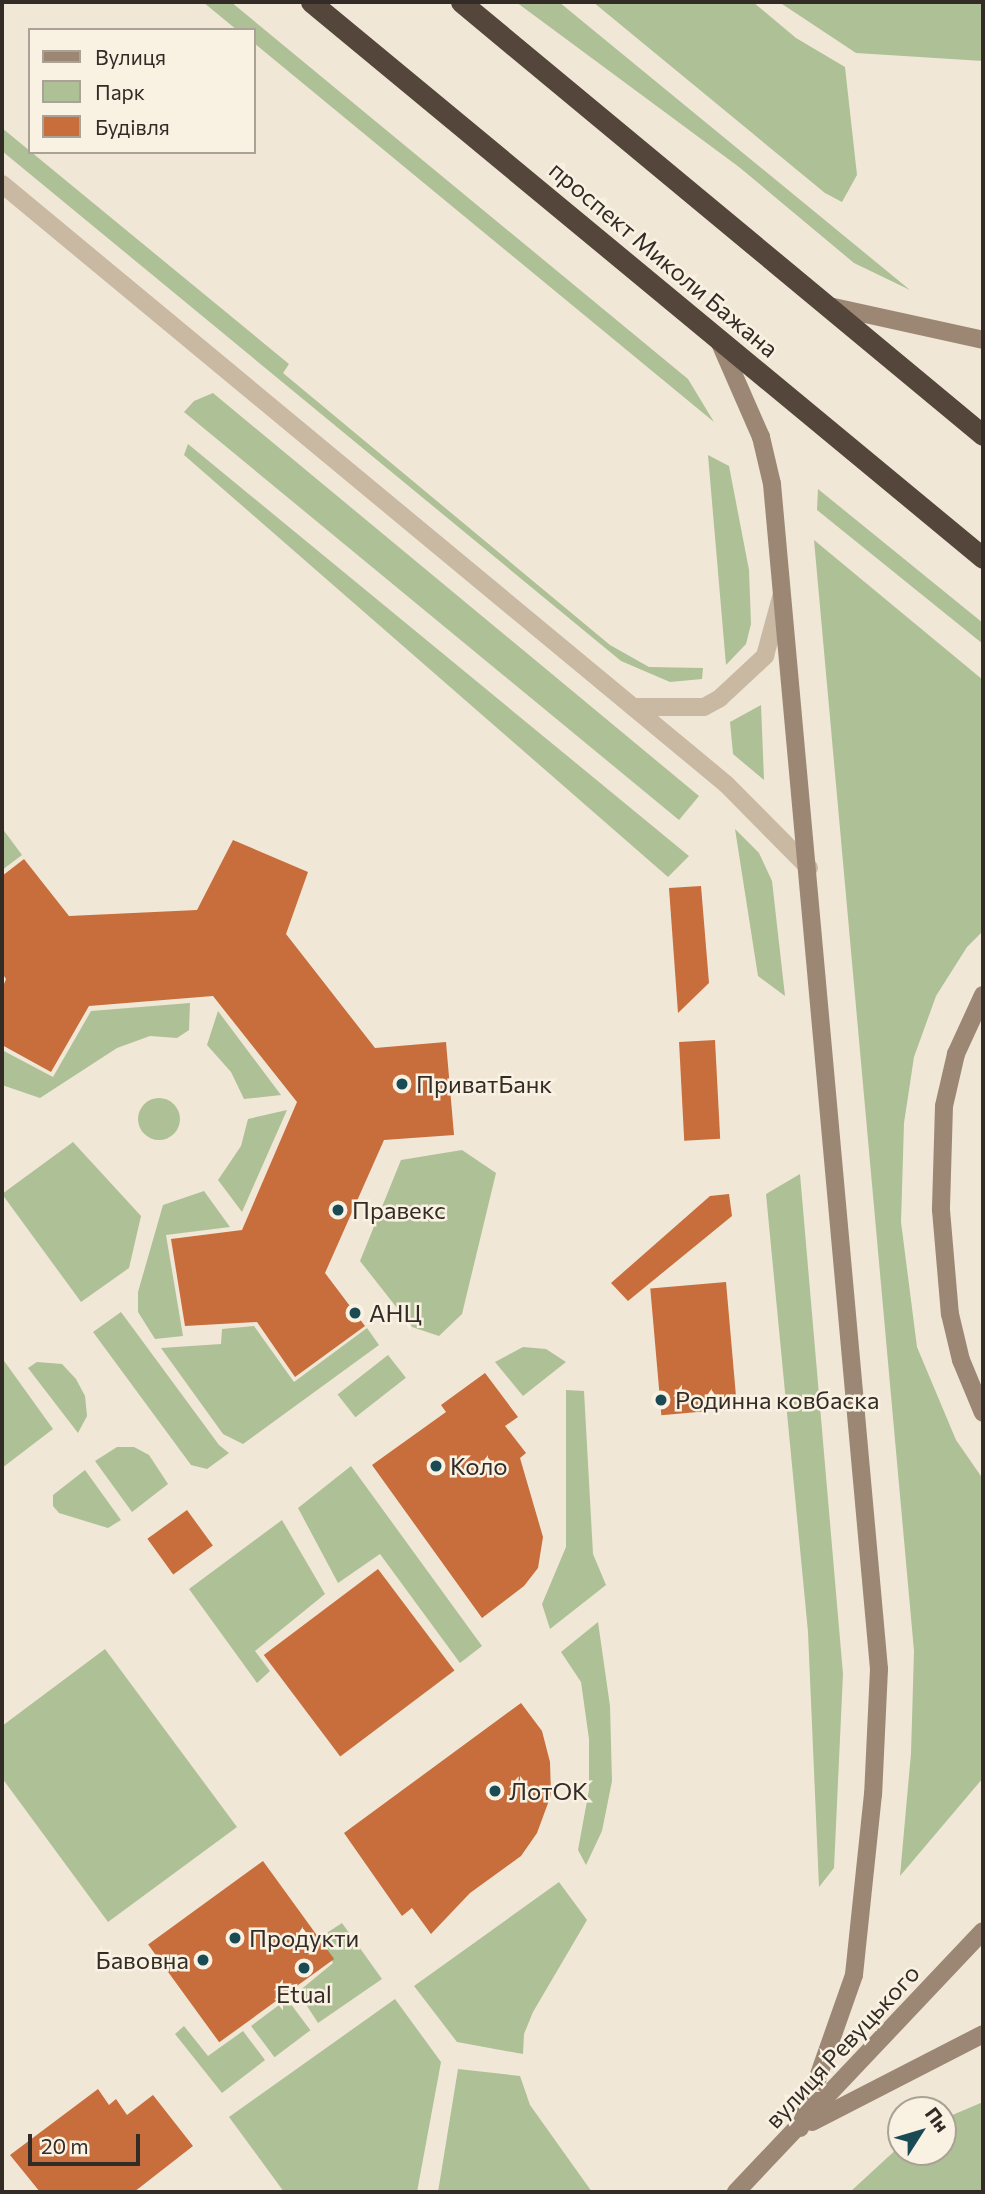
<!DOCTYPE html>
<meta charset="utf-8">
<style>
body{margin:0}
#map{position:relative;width:985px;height:2194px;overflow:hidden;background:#f1e7d6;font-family:Commissioner,sans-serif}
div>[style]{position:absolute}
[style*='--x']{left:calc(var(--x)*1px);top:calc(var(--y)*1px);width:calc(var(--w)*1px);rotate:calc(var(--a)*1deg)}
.green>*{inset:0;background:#aec096;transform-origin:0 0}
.round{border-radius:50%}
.building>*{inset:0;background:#c86d3c;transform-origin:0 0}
.street>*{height:18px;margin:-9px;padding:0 9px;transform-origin:9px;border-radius:9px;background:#c9b8a2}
.secondary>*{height:18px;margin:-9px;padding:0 9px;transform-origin:9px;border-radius:9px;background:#9c8774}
.highway>*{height:21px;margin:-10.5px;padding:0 10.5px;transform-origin:10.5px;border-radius:10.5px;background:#54463b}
.dots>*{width:19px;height:19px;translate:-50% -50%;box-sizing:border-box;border:4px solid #f9f1e2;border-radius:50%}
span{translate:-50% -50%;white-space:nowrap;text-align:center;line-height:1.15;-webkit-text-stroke:5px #f9f1e2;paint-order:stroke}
.street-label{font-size:24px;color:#332b25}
.poi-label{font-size:24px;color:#332b25}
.left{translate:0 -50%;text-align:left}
.right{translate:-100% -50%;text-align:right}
.frame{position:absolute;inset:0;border:4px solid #332b25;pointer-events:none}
.legend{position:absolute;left:28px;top:28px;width:228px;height:126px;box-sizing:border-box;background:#f9f1e2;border:2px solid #aaa296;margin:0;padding:9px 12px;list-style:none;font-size:21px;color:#332b25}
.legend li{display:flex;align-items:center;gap:14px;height:35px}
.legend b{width:35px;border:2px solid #aaa296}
.north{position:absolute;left:887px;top:2096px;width:70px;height:70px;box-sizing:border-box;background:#f9f1e2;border:2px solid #aaa296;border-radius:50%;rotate:53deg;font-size:19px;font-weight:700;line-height:28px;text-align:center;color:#332b25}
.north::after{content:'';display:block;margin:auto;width:24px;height:32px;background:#1a4b55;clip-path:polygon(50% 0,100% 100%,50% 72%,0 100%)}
.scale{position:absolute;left:28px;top:2134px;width:112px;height:32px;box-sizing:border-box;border:4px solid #332b25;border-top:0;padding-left:9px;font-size:21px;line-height:24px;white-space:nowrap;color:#332b25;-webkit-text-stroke:5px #f9f1e2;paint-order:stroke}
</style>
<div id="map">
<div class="green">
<div style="clip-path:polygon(203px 2px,231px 2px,688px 379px,714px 422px,254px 43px,254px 30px,237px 30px)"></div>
<div style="clip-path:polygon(516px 2px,559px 2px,910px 290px,854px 263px,739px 167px)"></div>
<div style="clip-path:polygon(593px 2px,753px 2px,796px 38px,845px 67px,857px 175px,842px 202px,825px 193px)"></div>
<div style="clip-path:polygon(779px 2px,983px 2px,983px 61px,856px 53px)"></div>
<div style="clip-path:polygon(2px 128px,289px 364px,283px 373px,610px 645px,649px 667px,703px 668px,702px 679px,670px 682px,621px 661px,2px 151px)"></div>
<div style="clip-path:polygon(213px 393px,699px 796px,679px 820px,184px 412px,194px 401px)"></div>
<div style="clip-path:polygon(188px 444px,689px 856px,668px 877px,184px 455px)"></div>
<div style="clip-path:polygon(708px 455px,729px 466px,749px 570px,751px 624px,746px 644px,726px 665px)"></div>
<div style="clip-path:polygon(818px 489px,983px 623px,983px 644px,817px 510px)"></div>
<div style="clip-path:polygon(814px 540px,983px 680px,983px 931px,967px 947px,936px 996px,914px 1057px,904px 1123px,901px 1222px,917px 1347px,956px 1440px,983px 1479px,983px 1778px,900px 1876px,911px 1753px,914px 1651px)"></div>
<div style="clip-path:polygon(761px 705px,764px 780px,733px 754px,730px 722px)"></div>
<div style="clip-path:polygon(2px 828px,22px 855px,2px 870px)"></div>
<div style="clip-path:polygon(735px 829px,759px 853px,772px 881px,785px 996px,758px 976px)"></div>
<div style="clip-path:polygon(190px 1003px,189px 1030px,177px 1038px,150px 1036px,117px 1048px,40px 1098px,2px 1085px,2px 1050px,53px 1077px,91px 1011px)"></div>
<div style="clip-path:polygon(218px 1011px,281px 1095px,244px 1099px,231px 1072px,207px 1045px)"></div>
<div class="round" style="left:138px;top:1098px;width:42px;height:42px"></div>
<div style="clip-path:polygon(287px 1110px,242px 1212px,218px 1180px,241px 1146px,248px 1119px)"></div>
<div style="clip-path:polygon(73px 1142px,141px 1216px,129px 1268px,81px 1302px,2px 1194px)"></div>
<div style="clip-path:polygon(462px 1150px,496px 1173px,462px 1314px,439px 1336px,412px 1327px,360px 1261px,401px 1160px)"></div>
<div style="clip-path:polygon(800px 1174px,843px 1674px,834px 1868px,819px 1887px,808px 1632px,766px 1194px)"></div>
<div style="clip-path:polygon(204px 1191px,230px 1227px,166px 1235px,183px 1336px,155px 1339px,138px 1312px,138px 1292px,163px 1205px)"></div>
<div style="clip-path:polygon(121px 1312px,219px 1445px,229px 1453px,207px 1469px,191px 1465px,93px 1332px)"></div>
<div style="clip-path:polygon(254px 1326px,294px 1382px,367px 1328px,379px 1345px,243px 1444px,223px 1434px,161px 1348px,221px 1344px,222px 1329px)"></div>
<div style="clip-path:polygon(523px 1347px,546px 1349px,566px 1362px,523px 1396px,495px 1362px)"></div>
<div style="left:388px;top:1355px;width:29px;height:64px;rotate:52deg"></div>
<div style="clip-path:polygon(2px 1358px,53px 1429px,2px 1468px)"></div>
<div style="clip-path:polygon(37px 1362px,62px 1364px,76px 1379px,85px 1396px,87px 1416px,78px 1433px,28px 1368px)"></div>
<div style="clip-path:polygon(566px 1390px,584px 1391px,593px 1554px,606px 1585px,550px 1629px,542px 1604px,566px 1547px)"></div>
<div style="clip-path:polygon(117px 1447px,134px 1447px,149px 1455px,168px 1484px,132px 1512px,95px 1461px)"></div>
<div style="clip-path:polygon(351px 1466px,482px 1646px,460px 1663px,380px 1554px,338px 1583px,298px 1508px)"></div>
<div style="clip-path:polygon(85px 1470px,121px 1520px,108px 1528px,59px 1513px,53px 1506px,53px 1495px)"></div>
<div style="clip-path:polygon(282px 1520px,325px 1594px,255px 1651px,270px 1671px,257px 1683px,189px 1589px)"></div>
<div style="clip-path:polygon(598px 1622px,610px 1706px,612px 1781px,602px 1831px,586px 1865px,578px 1850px,589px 1790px,589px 1739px,581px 1682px,561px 1652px)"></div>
<div style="clip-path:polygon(105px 1649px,237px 1827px,108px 1922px,2px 1778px,2px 1726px)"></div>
<div style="clip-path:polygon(559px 1882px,587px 1920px,533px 2012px,524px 2034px,523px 2054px,457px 2042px,414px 1986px)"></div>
<div style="clip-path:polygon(342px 1923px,382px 1979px,318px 2023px,298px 1992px,333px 1963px,319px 1938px)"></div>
<div style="left:287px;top:1999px;width:39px;height:45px;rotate:53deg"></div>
<div style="clip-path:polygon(395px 1999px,441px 2062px,417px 2192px,284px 2192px,229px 2117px)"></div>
<div style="clip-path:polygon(184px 2026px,208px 2056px,243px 2031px,265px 2060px,222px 2093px,175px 2034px)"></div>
<div style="clip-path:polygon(458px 2069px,520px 2076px,530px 2105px,592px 2192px,438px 2192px)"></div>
<div style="clip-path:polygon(983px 2102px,983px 2192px,850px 2192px,901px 2145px,901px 2152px,943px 2152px,943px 2119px)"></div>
</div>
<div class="building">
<div style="clip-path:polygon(233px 840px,308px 872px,286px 934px,375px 1048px,446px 1042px,454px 1135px,384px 1140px,325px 1273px,365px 1326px,295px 1377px,257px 1322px,185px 1326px,171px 1239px,242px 1230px,297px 1102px,213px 996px,89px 1006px,51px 1072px,2px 1045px,2px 989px,6px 979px,2px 973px,2px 876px,24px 859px,69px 916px,197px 910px)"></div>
<div style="clip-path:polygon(701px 886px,709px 983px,678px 1013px,669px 888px)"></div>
<div style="left:715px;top:1040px;width:99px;height:36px;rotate:87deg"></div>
<div style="clip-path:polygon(729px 1194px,732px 1216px,628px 1301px,611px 1283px,710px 1196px)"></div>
<div style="left:726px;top:1282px;width:127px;height:76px;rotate:85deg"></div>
<div style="clip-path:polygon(485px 1373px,518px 1417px,505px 1426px,526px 1453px,520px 1458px,543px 1537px,538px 1568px,524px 1586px,482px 1618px,372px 1465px,446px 1412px,441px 1405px)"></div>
<div style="left:187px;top:1510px;width:44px;height:49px;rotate:54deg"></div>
<div style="left:378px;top:1569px;width:127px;height:143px;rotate:53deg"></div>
<div style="clip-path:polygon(521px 1703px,542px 1731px,550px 1762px,551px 1795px,537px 1833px,521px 1856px,470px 1893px,431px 1934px,412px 1908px,402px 1916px,344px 1833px)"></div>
<div style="left:263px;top:1861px;width:121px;height:142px;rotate:54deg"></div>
<div style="clip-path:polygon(98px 2089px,109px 2105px,116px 2099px,127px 2115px,153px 2095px,193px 2146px,134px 2192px,40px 2192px,10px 2155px)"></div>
</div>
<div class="street">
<div style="--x:2;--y:184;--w:940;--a:39.65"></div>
<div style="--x:726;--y:784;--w:118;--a:45.3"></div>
<div style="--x:633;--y:707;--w:71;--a:0"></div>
<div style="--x:704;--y:707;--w:18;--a:-29"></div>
<div style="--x:720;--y:698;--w:62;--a:-43"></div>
<div style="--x:765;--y:656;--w:61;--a:-74.8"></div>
</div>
<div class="secondary">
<div style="--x:829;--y:306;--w:158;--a:12.4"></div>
<div style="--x:719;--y:341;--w:105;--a:66.4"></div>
<div style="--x:761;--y:437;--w:48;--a:76.8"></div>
<div style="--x:772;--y:484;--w:1190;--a:84.84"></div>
<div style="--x:879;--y:1669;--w:125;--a:92.7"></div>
<div style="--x:873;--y:1794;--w:182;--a:96"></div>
<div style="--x:854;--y:1975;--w:162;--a:109.4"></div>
<div style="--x:983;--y:995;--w:65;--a:114.6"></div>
<div style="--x:956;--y:1054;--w:53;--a:103"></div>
<div style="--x:944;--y:1106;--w:104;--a:91.7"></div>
<div style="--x:941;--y:1210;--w:104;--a:85.1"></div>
<div style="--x:950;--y:1314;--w:47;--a:76.6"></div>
<div style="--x:961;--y:1360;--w:57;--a:67.5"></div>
<div style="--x:812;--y:2122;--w:192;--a:-27.2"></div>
<div style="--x:736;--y:2192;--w:359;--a:-46.6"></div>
</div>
<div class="highway">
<div style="--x:311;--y:2;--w:872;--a:39.6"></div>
<div style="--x:461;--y:2;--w:678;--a:39.68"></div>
</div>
<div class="dots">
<div style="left:402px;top:1084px;background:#1a4b55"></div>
<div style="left:338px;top:1210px;background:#1a4b55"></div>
<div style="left:355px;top:1313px;background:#1a4b55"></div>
<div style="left:661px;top:1400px;background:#1a4b55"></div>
<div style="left:436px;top:1466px;background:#1a4b55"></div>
<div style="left:495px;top:1791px;background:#1a4b55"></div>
<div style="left:235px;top:1938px;background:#1a4b55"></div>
<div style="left:203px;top:1960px;background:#1a4b55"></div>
<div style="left:304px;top:1968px;background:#1a4b55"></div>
</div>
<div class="street-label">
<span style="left:664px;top:259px;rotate:40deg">проспект Миколи Бажана</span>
<span style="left:842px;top:2046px;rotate:-47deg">вулиця Ревуцького</span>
</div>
<div class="poi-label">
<span class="left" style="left:416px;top:1084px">ПриватБанк</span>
<span class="left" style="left:352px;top:1210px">Правекс</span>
<span class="left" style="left:369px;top:1313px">АНЦ</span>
<span class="left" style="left:675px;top:1400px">Родинна ковбаска</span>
<span class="left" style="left:450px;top:1466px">Коло</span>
<span class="left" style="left:509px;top:1791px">ЛотОК</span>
<span class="left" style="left:249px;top:1938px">Продукти</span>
<span class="right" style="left:189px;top:1960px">Бавовна</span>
<span style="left:304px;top:1994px">Etual</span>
</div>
<div class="frame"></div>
<ul class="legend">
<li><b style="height:9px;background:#9c8774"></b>Вулиця</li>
<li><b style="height:19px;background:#aec096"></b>Парк</li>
<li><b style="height:19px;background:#c86d3c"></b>Будівля</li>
</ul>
<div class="north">Пн</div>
<div class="scale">20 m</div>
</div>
